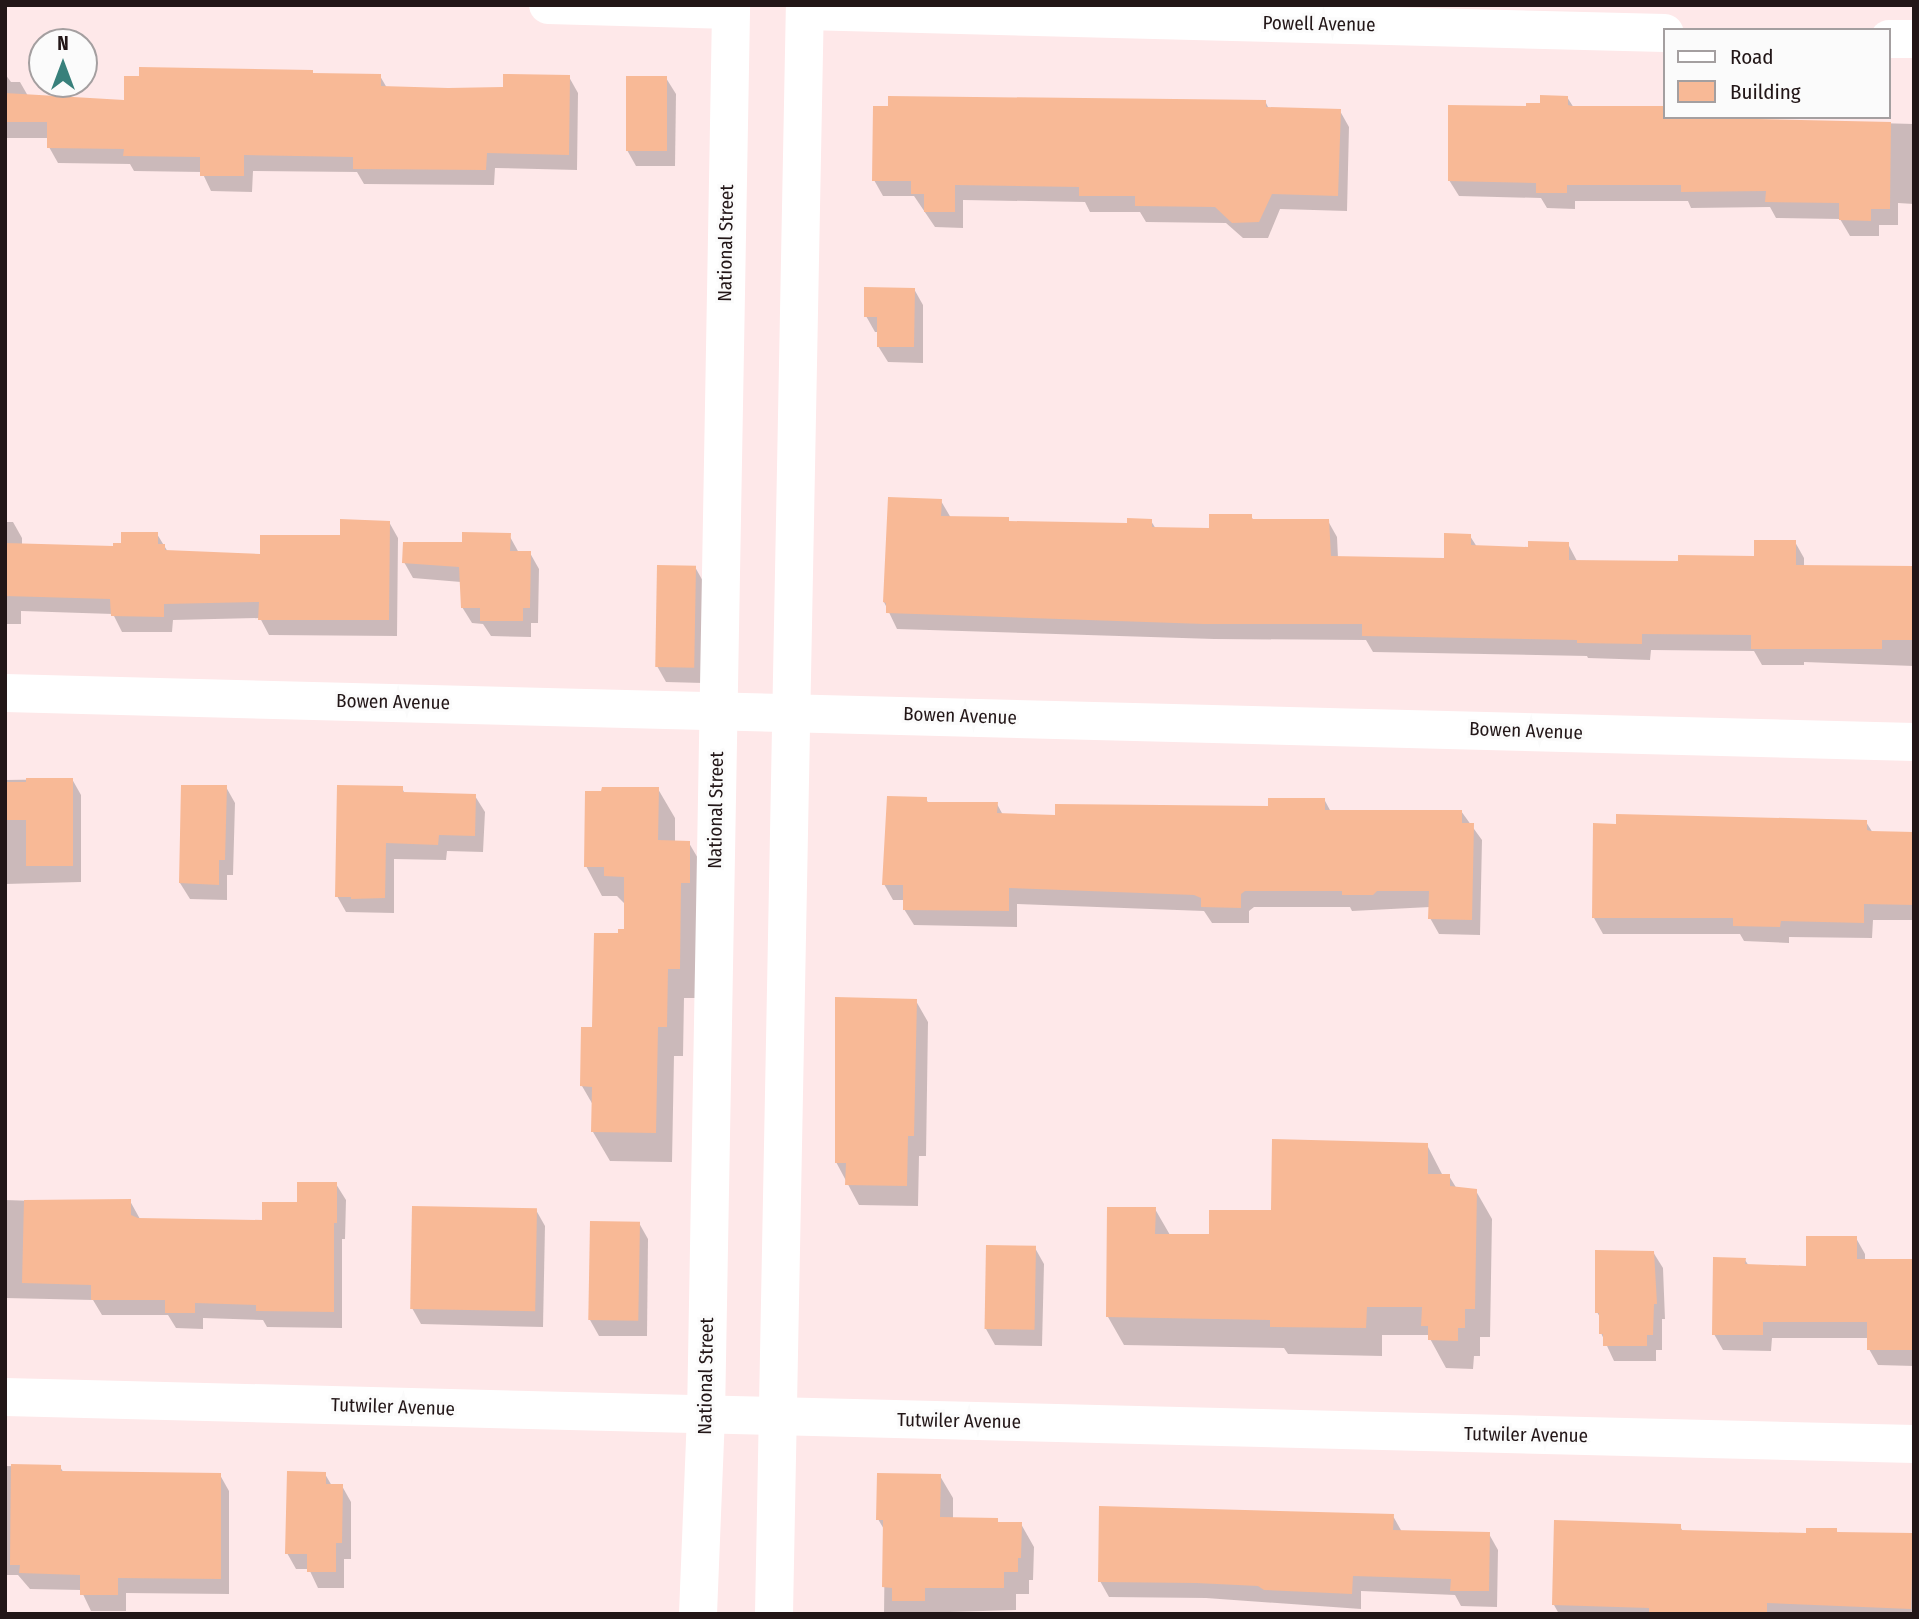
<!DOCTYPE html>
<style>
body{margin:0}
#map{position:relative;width:1919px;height:1619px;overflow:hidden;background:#fee8e9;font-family:"Fira Sans Condensed",sans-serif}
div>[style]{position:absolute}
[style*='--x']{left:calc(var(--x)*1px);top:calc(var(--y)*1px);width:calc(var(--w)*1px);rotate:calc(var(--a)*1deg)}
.shadow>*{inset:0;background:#0003}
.building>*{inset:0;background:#f8b996;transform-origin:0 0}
.street>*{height:38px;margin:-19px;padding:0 19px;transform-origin:19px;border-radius:19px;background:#fff}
.secondary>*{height:38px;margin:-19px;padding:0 19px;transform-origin:19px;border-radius:19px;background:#fff}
span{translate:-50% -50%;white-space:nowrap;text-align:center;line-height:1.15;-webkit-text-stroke:6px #fbfbfb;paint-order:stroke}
.street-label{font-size:19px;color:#221617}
.frame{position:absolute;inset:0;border:7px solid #221617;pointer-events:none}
.legend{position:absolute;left:1663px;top:28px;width:228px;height:91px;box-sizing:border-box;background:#fbfbfb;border:2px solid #a49fa0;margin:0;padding:9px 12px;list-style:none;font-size:21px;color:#221617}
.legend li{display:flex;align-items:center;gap:14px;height:35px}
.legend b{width:35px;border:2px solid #a49fa0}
.north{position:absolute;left:28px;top:28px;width:70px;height:70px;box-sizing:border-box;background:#fbfbfb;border:2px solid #a49fa0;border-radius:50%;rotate:0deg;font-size:19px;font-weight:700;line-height:28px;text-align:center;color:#221617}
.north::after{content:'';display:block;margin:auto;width:24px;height:32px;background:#38807b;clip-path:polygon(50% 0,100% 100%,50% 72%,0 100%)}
</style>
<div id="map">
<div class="shadow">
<div style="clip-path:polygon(312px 72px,314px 75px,380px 76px,387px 88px,505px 89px,569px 77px,578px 93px,577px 170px,495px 168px,494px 185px,364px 184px,357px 172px,253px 171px,252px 192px,211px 191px,202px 172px,134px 171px,130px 164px,58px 163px,49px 147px,49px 138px,5px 138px,5px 74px,11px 82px,20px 82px,28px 96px,126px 102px)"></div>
<div style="clip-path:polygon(666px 78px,676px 94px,675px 166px,636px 166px,627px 150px)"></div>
<div style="clip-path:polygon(1567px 97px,1574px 108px,1665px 109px,1665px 117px,1914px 124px,1914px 204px,1898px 203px,1898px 225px,1879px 225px,1879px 236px,1850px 236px,1840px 219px,1776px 218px,1770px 207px,1691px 208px,1688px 201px,1575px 201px,1575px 209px,1547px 208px,1541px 198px,1459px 196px,1449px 180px,1528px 108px)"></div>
<div style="clip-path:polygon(1265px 101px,1269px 109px,1340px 111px,1349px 127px,1347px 211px,1280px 209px,1268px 238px,1243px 238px,1226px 223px,1146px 222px,1140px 212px,1090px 212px,1085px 202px,963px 200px,963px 228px,935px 227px,914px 196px,883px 196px,874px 180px)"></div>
<div style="clip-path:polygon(914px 289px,923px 305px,923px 363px,888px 362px,878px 346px,879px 332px,875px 332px,866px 316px)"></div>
<div style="clip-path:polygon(941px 501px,951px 518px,1008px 519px,1010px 523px,1128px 525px,1151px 521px,1156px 529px,1211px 530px,1251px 516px,1254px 521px,1328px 521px,1337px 537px,1338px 558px,1446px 560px,1470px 536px,1477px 547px,1529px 549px,1568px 544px,1577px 561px,1679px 563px,1756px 558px,1795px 542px,1804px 558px,1804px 566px,1914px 568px,1914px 666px,1804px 662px,1804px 665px,1762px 665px,1754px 651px,1651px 650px,1650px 660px,1588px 658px,1587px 656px,1373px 652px,1366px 640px,1214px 639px,897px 629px,884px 602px)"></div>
<div style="clip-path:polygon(5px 522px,13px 522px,22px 538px,22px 545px,114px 548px,157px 534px,168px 552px,262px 556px,389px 522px,398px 538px,397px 636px,269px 635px,260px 618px,173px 620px,172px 632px,122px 632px,113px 614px,21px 611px,21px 624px,5px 624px)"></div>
<div style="clip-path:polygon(509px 535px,519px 553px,530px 553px,539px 569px,538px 623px,531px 623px,531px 637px,491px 636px,483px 624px,472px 623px,462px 607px,461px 582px,413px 578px,404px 562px,464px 544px)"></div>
<div style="clip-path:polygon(695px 567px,704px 583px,703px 683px,666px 682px,657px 666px)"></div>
<div style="clip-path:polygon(72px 779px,81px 795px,81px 882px,5px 884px,5px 780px)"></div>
<div style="clip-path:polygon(226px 787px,235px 803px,233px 875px,227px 875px,227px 900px,190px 899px,180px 883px)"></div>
<div style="clip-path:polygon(402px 788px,405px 794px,475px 796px,485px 812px,483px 852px,447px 851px,446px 860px,394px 859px,394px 913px,346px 912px,337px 896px)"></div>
<div style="clip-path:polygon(658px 789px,675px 818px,675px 842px,689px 843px,706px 872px,695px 998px,684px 998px,683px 1056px,674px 1056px,672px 1162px,610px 1161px,593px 1132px,593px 1105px,582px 1086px,594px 1028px,620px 935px,626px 931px,626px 905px,617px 896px,602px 896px,586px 866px)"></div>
<div style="clip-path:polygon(926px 799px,929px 804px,997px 804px,1003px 815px,1057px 817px,1270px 808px,1324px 799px,1331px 812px,1461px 811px,1482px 840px,1480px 935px,1439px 934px,1430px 918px,1430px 907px,1352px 911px,1350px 907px,1254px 907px,1249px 911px,1249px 923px,1212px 923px,1204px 911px,1017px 904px,1017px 927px,914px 925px,904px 909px,905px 900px,893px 900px,884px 884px)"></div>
<div style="clip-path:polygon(1866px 822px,1873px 833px,1914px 834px,1914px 920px,1873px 920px,1872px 938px,1789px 937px,1789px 943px,1744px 941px,1740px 934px,1603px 934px,1594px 918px)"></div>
<div style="clip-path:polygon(916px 1001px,928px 1022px,926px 1156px,919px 1156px,918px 1206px,859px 1205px,836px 1162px)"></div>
<div style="clip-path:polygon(1427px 1145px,1443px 1176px,1449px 1176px,1457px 1189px,1476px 1191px,1492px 1219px,1490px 1337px,1480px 1337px,1480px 1356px,1474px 1356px,1473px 1369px,1446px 1368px,1428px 1335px,1382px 1335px,1382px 1356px,1288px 1354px,1284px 1348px,1124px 1345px,1108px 1317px,1155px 1209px,1170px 1235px,1211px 1235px,1273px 1212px)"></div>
<div style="clip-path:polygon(336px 1184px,346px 1200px,345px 1239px,342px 1239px,342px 1328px,267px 1327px,263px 1320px,203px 1318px,203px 1329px,176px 1328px,168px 1315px,102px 1315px,93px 1300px,5px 1298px,5px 1200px,93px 1203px,130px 1201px,140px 1219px,264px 1222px)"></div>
<div style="clip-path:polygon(536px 1210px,545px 1226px,543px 1327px,421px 1324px,412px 1308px)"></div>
<div style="clip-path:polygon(639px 1223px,648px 1239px,647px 1336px,599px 1336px,590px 1320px)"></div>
<div style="clip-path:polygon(1856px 1238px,1865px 1254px,1865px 1261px,1914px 1261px,1914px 1366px,1878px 1365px,1869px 1349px,1869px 1338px,1772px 1338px,1771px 1351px,1723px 1350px,1714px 1334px,1745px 1260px,1749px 1266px,1807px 1268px)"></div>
<div style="clip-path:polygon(1035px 1248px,1044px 1264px,1042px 1346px,995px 1345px,986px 1329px)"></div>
<div style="clip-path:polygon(1653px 1252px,1663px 1268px,1665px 1319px,1662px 1319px,1662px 1350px,1656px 1350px,1656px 1361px,1614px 1361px,1601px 1333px,1601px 1319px,1597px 1312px)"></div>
<div style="clip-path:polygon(5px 1466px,60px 1467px,64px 1473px,220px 1475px,229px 1491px,229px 1594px,126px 1593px,126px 1611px,91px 1611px,81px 1590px,30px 1589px,18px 1575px,5px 1575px)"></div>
<div style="clip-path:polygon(325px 1474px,332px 1486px,342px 1486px,351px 1502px,351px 1559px,344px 1559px,344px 1588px,318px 1588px,309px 1569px,296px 1569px,287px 1553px)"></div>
<div style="clip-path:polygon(940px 1476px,953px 1498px,953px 1519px,997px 1520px,999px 1524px,1021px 1524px,1034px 1547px,1033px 1580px,1029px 1580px,1029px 1594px,1016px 1594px,1016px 1610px,884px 1614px,885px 1531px,878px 1519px)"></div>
<div style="clip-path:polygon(1393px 1516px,1402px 1532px,1489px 1534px,1498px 1550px,1497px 1607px,1461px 1606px,1455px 1595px,1361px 1591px,1361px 1609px,1206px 1598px,1109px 1597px,1100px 1581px)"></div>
<div style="clip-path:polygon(1680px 1526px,1683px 1532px,1808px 1535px,1836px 1530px,1838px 1533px,1914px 1535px,1914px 1614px,1559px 1614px,1554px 1605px)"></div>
</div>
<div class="building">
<div style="clip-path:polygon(139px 67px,313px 70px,313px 73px,381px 74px,381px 86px,448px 88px,503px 87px,503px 74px,570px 75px,569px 155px,487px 153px,486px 170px,353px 169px,353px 157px,244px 155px,244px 176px,200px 176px,200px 157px,123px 156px,124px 149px,47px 148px,47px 122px,5px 122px,5px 93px,124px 100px,124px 76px,139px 76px)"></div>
<div style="left:626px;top:76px;width:41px;height:75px"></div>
<div style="clip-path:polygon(1540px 95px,1568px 96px,1568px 105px,1572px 106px,1663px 106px,1663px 117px,1891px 122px,1890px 209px,1871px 209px,1871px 221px,1839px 220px,1839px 203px,1765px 202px,1766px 191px,1681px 192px,1681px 185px,1567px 185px,1567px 193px,1536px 193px,1536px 183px,1448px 181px,1448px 105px,1526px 106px,1526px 103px,1540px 103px)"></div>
<div style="clip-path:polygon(888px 96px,1266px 100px,1266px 107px,1341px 109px,1338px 196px,1272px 194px,1259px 222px,1232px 223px,1215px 207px,1135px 206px,1135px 196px,1079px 196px,1079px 187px,955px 185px,955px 212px,924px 212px,924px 194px,911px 194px,911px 181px,872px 181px,873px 106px,888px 106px)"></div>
<div style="clip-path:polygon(864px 287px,915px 288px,914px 347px,877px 347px,877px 317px,864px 317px)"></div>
<div style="clip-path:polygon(888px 497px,942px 499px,941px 516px,1009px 517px,1009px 521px,1127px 523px,1127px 518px,1152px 519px,1152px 527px,1209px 528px,1209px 514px,1252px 514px,1252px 519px,1329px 519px,1331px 556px,1444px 558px,1444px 533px,1471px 534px,1471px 545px,1528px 547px,1528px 541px,1569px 542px,1569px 560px,1678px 561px,1678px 555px,1754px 556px,1754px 540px,1796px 540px,1796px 565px,1914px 566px,1914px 640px,1882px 640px,1882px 649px,1751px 649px,1751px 635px,1642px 634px,1642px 644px,1577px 643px,1577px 640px,1362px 636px,1362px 624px,1204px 624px,886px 613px,886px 603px,883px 602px)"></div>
<div style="clip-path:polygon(340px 519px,390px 521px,389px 620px,258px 620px,259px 602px,164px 604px,164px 617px,111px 616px,110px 599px,5px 596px,5px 543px,113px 546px,113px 543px,121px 543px,121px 532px,158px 532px,158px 544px,165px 544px,165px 550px,260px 554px,260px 535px,340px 535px)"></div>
<div style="clip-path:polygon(462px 532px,511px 533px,510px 551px,531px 551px,530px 608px,523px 608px,523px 621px,480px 621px,480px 608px,461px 608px,459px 567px,402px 563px,403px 542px,462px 542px)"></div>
<div style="left:657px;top:565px;width:39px;height:102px;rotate:1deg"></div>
<div style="clip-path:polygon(26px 778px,73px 778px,73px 866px,26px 866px,26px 820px,5px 820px,5px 782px,26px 782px)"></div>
<div style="clip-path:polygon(181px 785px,227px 785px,225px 860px,219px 860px,219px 885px,179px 883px)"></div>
<div style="clip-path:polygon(337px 785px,403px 786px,403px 792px,476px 794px,475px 836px,439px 835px,438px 845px,386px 843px,385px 898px,351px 899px,351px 897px,335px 897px)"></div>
<div style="clip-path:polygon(602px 787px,659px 787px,658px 840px,690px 841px,690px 883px,681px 883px,680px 969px,668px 969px,667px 1027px,658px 1027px,656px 1133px,591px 1132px,592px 1087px,580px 1086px,581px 1027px,592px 1027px,594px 933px,618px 933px,618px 929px,624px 929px,624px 877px,604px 876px,604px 867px,584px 867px,585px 791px,601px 791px)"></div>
<div style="clip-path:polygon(887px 796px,927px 797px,927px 802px,998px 802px,997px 813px,1055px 815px,1055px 804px,1268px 806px,1268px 798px,1325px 798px,1325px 810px,1462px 810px,1462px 823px,1474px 823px,1472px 920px,1428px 919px,1429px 891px,1377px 891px,1373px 895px,1342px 895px,1342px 891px,1245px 891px,1241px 894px,1241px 908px,1201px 907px,1201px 898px,1194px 895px,1009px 888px,1009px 911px,903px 910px,903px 885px,882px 885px)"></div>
<div style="clip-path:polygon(1616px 814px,1867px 820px,1867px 830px,1871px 831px,1914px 832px,1914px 905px,1864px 904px,1864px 923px,1781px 921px,1780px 927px,1733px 926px,1733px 918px,1592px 918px,1593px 823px,1616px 824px)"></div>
<div style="clip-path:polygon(835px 997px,917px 999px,914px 1136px,908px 1136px,907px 1186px,845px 1185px,846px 1163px,835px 1163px)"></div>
<div style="clip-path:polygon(1272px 1139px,1428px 1143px,1428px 1174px,1450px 1174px,1450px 1186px,1477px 1189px,1475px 1309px,1465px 1309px,1465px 1328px,1458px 1328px,1458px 1341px,1428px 1340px,1428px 1326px,1421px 1326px,1422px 1307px,1367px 1307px,1366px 1328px,1270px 1327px,1270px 1320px,1106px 1317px,1107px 1207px,1156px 1207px,1155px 1234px,1209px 1234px,1209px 1210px,1271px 1210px)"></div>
<div style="clip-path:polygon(297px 1182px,337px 1182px,337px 1223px,334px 1223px,334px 1312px,256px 1311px,256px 1305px,195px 1303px,195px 1313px,165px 1313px,165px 1300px,91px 1300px,91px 1285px,22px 1283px,24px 1200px,131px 1199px,131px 1215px,138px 1218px,262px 1220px,262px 1202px,297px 1202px)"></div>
<div style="left:412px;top:1206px;width:125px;height:103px;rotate:1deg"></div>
<div style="left:590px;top:1221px;width:50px;height:99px;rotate:1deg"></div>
<div style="clip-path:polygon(1806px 1236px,1857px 1236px,1857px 1259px,1914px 1259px,1914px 1350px,1867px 1350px,1867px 1322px,1763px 1322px,1763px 1335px,1712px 1335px,1713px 1257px,1746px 1258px,1745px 1264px,1806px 1266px)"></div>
<div style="left:986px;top:1245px;width:50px;height:84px;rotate:1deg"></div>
<div style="clip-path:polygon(1595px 1250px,1654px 1251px,1657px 1304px,1654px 1304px,1653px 1335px,1647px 1335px,1647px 1346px,1603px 1346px,1603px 1334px,1599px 1334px,1599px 1313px,1595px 1313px)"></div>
<div style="clip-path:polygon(11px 1464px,61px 1465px,61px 1471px,221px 1473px,221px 1579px,118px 1578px,118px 1595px,80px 1595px,80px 1575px,19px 1573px,20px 1565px,10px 1565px)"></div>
<div style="clip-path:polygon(287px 1471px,326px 1472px,326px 1484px,343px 1484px,342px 1543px,336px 1543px,336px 1572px,307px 1572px,307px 1554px,285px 1554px)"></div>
<div style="clip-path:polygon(877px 1473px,941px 1474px,940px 1517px,998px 1518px,998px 1522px,1022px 1522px,1021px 1558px,1018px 1558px,1018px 1572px,1004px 1572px,1004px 1588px,925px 1588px,925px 1601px,892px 1601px,892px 1588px,882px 1587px,883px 1520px,876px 1520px)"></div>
<div style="clip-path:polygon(1099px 1506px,1394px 1514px,1393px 1530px,1490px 1532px,1489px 1591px,1450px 1591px,1451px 1579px,1353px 1576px,1352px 1594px,1264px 1590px,1258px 1586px,1196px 1583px,1098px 1582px)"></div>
<div style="clip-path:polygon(1554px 1520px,1681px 1524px,1681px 1530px,1806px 1533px,1806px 1528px,1837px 1528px,1837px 1532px,1913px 1533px,1911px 1609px,1767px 1603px,1767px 1614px,1649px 1614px,1649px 1608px,1552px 1605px)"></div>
</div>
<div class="street">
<div style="--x:548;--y:5;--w:183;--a:1.6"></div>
<div style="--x:805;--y:11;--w:860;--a:1.47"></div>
<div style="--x:1889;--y:39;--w:25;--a:0"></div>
<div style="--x:5;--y:693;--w:1910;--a:1.47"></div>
</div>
<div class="secondary">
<div style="--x:5;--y:1397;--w:1910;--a:1.41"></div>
<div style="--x:698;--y:1614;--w:198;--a:-87.7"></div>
<div style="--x:706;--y:1416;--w:1411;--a:-88.98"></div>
<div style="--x:774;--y:1614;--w:1609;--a:-88.9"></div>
</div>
<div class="street-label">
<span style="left:1319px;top:24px;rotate:1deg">Powell Avenue</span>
<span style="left:726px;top:243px;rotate:-89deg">National Street</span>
<span style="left:393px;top:702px;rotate:1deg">Bowen Avenue</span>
<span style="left:960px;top:716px;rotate:2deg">Bowen Avenue</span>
<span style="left:1526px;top:731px;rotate:2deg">Bowen Avenue</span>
<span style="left:716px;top:810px;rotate:-89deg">National Street</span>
<span style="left:706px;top:1376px;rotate:-89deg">National Street</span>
<span style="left:393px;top:1407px;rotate:2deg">Tutwiler Avenue</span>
<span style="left:959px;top:1421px;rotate:1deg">Tutwiler Avenue</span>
<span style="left:1526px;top:1435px;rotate:1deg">Tutwiler Avenue</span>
</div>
<div class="frame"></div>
<ul class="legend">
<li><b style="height:9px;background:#fff"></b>Road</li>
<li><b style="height:19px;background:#f8b996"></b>Building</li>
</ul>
<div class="north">N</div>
</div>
